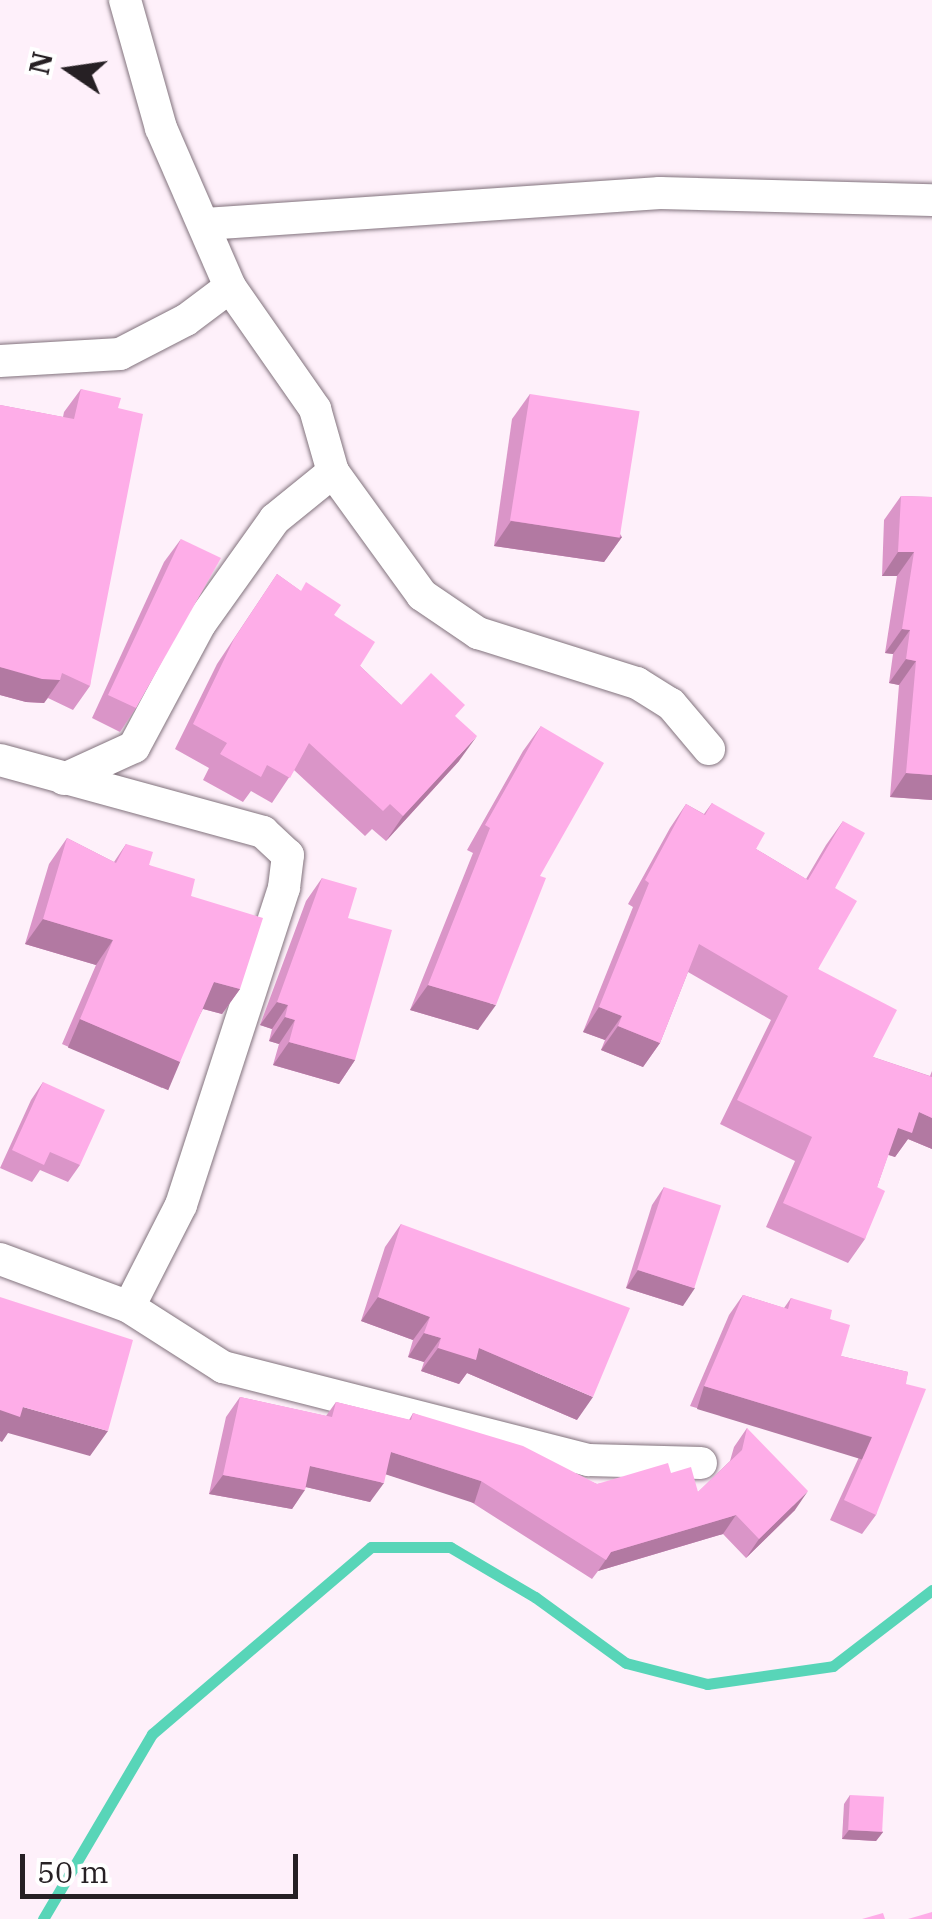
<!DOCTYPE html>
<style>
body{margin:0}
#map{position:relative;width:932px;height:1919px;overflow:hidden;background:#fef0fa;font-family:"IBM Plex Serif",serif}
div>[style]{position:absolute}
[style*='--x']{left:calc(var(--x)*1px);top:calc(var(--y)*1px);width:calc(var(--w)*1px);rotate:calc(var(--a)*1deg)}
.stream>*{height:11px;margin:-5.5px;padding:0 5.5px;transform-origin:5.5px;border-radius:5.5px;background:#58d5b8}
.roads{filter:drop-shadow(0 0 2px #82737d) drop-shadow(0 0 2px #82737d)}
.street>*{height:32px;margin:-16px;padding:0 16px;transform-origin:16px;border-radius:16px;background:#fff}
.wall>*{inset:0;background:#da95c8}
.shaded-wall>*{inset:0;background:#b279a2;transform-origin:0 0}
.building>*{inset:0;background:#feade8;transform-origin:0 0}
span{translate:-50% -50%;white-space:nowrap;text-align:center;line-height:1.15;-webkit-text-stroke:8px #fff;paint-order:stroke}
.north{position:absolute;left:20px;top:20px;width:100px;height:100px;-webkit-text-stroke:8px #fff;paint-order:stroke;rotate:283deg;font-size:28px;font-weight:700;line-height:40px;text-align:center;color:#262024}
.north::after{content:'';display:block;margin:auto;width:35px;height:45px;background:#262024;clip-path:polygon(50% 0,100% 100%,50% 72%,0 100%)}
.scale{position:absolute;left:20px;top:1854px;width:278px;height:45px;box-sizing:border-box;border:5px solid #262024;border-top:0;padding-left:12px;font-size:30px;line-height:35px;white-space:nowrap;color:#262024;-webkit-text-stroke:8px #fff;paint-order:stroke}
</style>
<div id="map">
<div class="stream">
<div style="--x:43;--y:1919;--w:215;--a:-59.5"></div>
<div style="--x:152;--y:1734;--w:288;--a:-40.5"></div>
<div style="--x:371;--y:1547;--w:79;--a:0"></div>
<div style="--x:450;--y:1547;--w:99;--a:30.5"></div>
<div style="--x:535;--y:1597;--w:112;--a:36"></div>
<div style="--x:626;--y:1663;--w:84;--a:14.5"></div>
<div style="--x:707;--y:1684;--w:127;--a:-8.1"></div>
<div style="--x:833;--y:1666;--w:125;--a:-37.5"></div>
</div>
<div class="roads">
<div class="street">
<div style="--x:125;--y:0;--w:133;--a:74.3"></div>
<div style="--x:161;--y:128;--w:173;--a:66.5"></div>
<div style="--x:230;--y:287;--w:149;--a:55.1"></div>
<div style="--x:315;--y:409;--w:66;--a:74.1"></div>
<div style="--x:333;--y:472;--w:152;--a:54.1"></div>
<div style="--x:422;--y:595;--w:68;--a:34.2"></div>
<div style="--x:478;--y:633;--w:167;--a:17.5"></div>
<div style="--x:637;--y:683;--w:40;--a:32"></div>
<div style="--x:671;--y:704;--w:59;--a:49.8"></div>
<div style="--x:205;--y:224;--w:456;--a:-3.9"></div>
<div style="--x:660;--y:193;--w:272;--a:1.5"></div>
<div style="--x:0;--y:361;--w:120;--a:-3.3"></div>
<div style="--x:120;--y:354;--w:74;--a:-27.3"></div>
<div style="--x:186;--y:320;--w:55;--a:-36.9"></div>
<div style="--x:0;--y:760;--w:273;--a:15.3"></div>
<div style="--x:263;--y:832;--w:34;--a:43"></div>
<div style="--x:288;--y:855;--w:33;--a:97"></div>
<div style="--x:284;--y:888;--w:333;--a:108"></div>
<div style="--x:181;--y:1205;--w:114;--a:117"></div>
<div style="--x:64;--y:779;--w:77;--a:-24.6"></div>
<div style="--x:134;--y:747;--w:140;--a:-61.8"></div>
<div style="--x:200;--y:624;--w:129;--a:-54.5"></div>
<div style="--x:275;--y:519;--w:75;--a:-39"></div>
<div style="--x:0;--y:1259;--w:138;--a:20.4"></div>
<div style="--x:129;--y:1307;--w:112;--a:32.6"></div>
<div style="--x:223;--y:1367;--w:377;--a:14.3"></div>
<div style="--x:588;--y:1460;--w:113;--a:1.5"></div>
</div>
</div>
<div class="wall">
<div style="clip-path:polygon(81px 389px,118px 408px,90px 686px,73px 710px,48px 698px,44px 703px,26px 702px,0 695px,0 405px,63px 417px,64px 412px)"></div>
<div style="clip-path:polygon(530px 394px,622px 537px,604px 562px,494px 546px,512px 419px)"></div>
<div style="clip-path:polygon(901px 496px,932px 497px,932px 800px,890px 797px,899px 685px,889px 683px,893px 654px,885px 653px,897px 576px,882px 576px,884px 520px)"></div>
<div style="clip-path:polygon(181px 539px,136px 708px,120px 732px,92px 718px,164px 562px)"></div>
<div style="clip-path:polygon(277px 574px,334px 615px,360px 666px,401px 705px,456px 717px,459px 761px,386px 841px,372px 829px,365px 836px,294px 770px,272px 803px,251px 791px,243px 802px,203px 780px,209px 768px,175px 749px,217px 664px)"></div>
<div style="clip-path:polygon(541px 726px,540px 876px,478px 1030px,410px 1010px,473px 853px,467px 850px,523px 751px)"></div>
<div style="clip-path:polygon(712px 803px,756px 849px,806px 879px,826px 845px,843px 821px,835px 888px,818px 969px,873px 1057px,930px 1076px,932px 1071px,932px 1149px,908px 1139px,895px 1157px,888px 1155px,877px 1187px,865px 1239px,848px 1263px,766px 1227px,795px 1161px,720px 1124px,771px 1020px,688px 972px,660px 1043px,643px 1067px,601px 1050px,605px 1040px,583px 1032px,633px 907px,628px 904px,670px 828px,686px 804px,704px 814px)"></div>
<div style="clip-path:polygon(67px 838px,114px 862px,126px 844px,149px 865px,191px 896px,240px 989px,222px 1014px,203px 1009px,162px 1088px,62px 1044px,96px 965px,25px 944px,49px 864px)"></div>
<div style="clip-path:polygon(322px 878px,348px 918px,355px 1060px,339px 1084px,273px 1065px,279px 1044px,269px 1041px,272px 1029px,260px 1025px,306px 901px)"></div>
<div style="clip-path:polygon(43px 1082px,80px 1165px,68px 1182px,40px 1170px,32px 1182px,0 1168px,31px 1100px)"></div>
<div style="clip-path:polygon(664px 1187px,683px 1306px,626px 1288px,652px 1205px)"></div>
<div style="clip-path:polygon(401px 1224px,577px 1420px,467px 1373px,459px 1384px,421px 1371px,424px 1362px,408px 1357px,413px 1340px,361px 1321px,385px 1247px)"></div>
<div style="clip-path:polygon(743px 1295px,784px 1308px,791px 1298px,830px 1319px,841px 1356px,908px 1372px,876px 1515px,862px 1534px,830px 1520px,859px 1457px,690px 1406px,729px 1315px)"></div>
<div style="clip-path:polygon(240px 1397px,326px 1416px,336px 1402px,409px 1420px,413px 1413px,597px 1484px,671px 1473px,698px 1492px,730px 1461px,734px 1447px,747px 1428px,795px 1510px,746px 1558px,723px 1534px,598px 1571px,592px 1579px,468px 1500px,386px 1474px,370px 1502px,306px 1487px,292px 1509px,209px 1494px,226px 1417px)"></div>
<div style="clip-path:polygon(850px 1795px,883px 1832px,876px 1841px,842px 1839px,844px 1804px)"></div>
</div>
<div class="shaded-wall">
<div style="clip-path:polygon(511px 521px,622px 537px,604px 562px,494px 546px)"></div>
<div style="clip-path:polygon(898px 552px,914px 552px,897px 576px,882px 576px)"></div>
<div style="clip-path:polygon(902px 629px,910px 630px,893px 654px,885px 653px)"></div>
<div style="clip-path:polygon(906px 659px,916px 661px,899px 685px,889px 683px)"></div>
<div style="clip-path:polygon(0 667px,60px 680px,44px 703px,26px 702px,0 695px)"></div>
<div style="clip-path:polygon(477px 736px,459px 761px,386px 841px,403px 816px)"></div>
<div style="clip-path:polygon(906px 773px,932px 775px,932px 800px,890px 797px)"></div>
<div style="clip-path:polygon(43px 919px,113px 940px,96px 965px,25px 944px)"></div>
<div style="clip-path:polygon(214px 982px,240px 989px,222px 1014px,196px 1007px)"></div>
<div style="clip-path:polygon(428px 985px,496px 1005px,478px 1030px,410px 1010px)"></div>
<div style="clip-path:polygon(277px 1002px,288px 1005px,272px 1029px,260px 1025px)"></div>
<div style="clip-path:polygon(599px 1007px,622px 1016px,605px 1040px,583px 1032px)"></div>
<div style="clip-path:polygon(285px 1017px,295px 1020px,279px 1044px,269px 1041px)"></div>
<div style="left:80px;top:1019px;width:109px;height:31px;rotate:23deg"></div>
<div style="clip-path:polygon(618px 1026px,660px 1043px,643px 1067px,601px 1050px)"></div>
<div style="clip-path:polygon(289px 1042px,355px 1060px,339px 1084px,273px 1065px)"></div>
<div style="clip-path:polygon(919px 1112px,932px 1118px,932px 1149px,908px 1139px,895px 1157px,881px 1152px,898px 1128px)"></div>
<div style="clip-path:polygon(638px 1270px,695px 1288px,683px 1306px,626px 1288px)"></div>
<div style="clip-path:polygon(378px 1297px,430px 1317px,413px 1340px,361px 1321px)"></div>
<div style="clip-path:polygon(424px 1333px,441px 1338px,424px 1362px,408px 1357px)"></div>
<div style="clip-path:polygon(438px 1348px,479px 1348px,593px 1397px,577px 1420px,467px 1373px,459px 1384px,421px 1371px)"></div>
<div style="left:704px;top:1386px;width:176px;height:24px;rotate:17deg"></div>
<div style="clip-path:polygon(23px 1407px,108px 1431px,90px 1456px,8px 1433px,2px 1442px,0 1441px,0 1410px)"></div>
<div style="left:391px;top:1452px;width:95px;height:23px;rotate:18deg"></div>
<div style="clip-path:polygon(310px 1466px,384px 1483px,370px 1502px,297px 1485px)"></div>
<div style="clip-path:polygon(223px 1475px,305px 1490px,292px 1509px,209px 1494px)"></div>
<div style="clip-path:polygon(808px 1491px,795px 1510px,746px 1558px,759px 1539px)"></div>
<div style="clip-path:polygon(736px 1515px,723px 1534px,598px 1571px,611px 1552px)"></div>
<div style="clip-path:polygon(849px 1830px,883px 1832px,876px 1841px,842px 1839px)"></div>
</div>
<div class="building">
<div style="clip-path:polygon(81px 389px,121px 398px,118px 408px,143px 414px,90px 686px,62px 673px,60px 680px,42px 679px,0 667px,0 405px,74px 419px)"></div>
<div style="left:530px;top:394px;width:111px;height:128px;rotate:9deg"></div>
<div style="clip-path:polygon(901px 496px,932px 497px,932px 775px,906px 773px,916px 661px,906px 659px,910px 630px,902px 629px,914px 552px,898px 552px)"></div>
<div style="clip-path:polygon(181px 539px,221px 558px,136px 708px,108px 695px)"></div>
<div style="clip-path:polygon(277px 574px,301px 591px,306px 582px,341px 605px,334px 615px,375px 642px,360px 666px,401px 705px,431px 673px,465px 705px,455px 716px,477px 736px,403px 816px,390px 804px,383px 811px,309px 743px,290px 778px,267px 765px,261px 777px,220px 754px,227px 743px,193px 724px,234px 639px)"></div>
<div style="clip-path:polygon(541px 726px,604px 763px,540px 876px,546px 878px,496px 1005px,428px 985px,490px 828px,485px 825px)"></div>
<div style="clip-path:polygon(712px 803px,765px 833px,756px 849px,808px 880px,843px 821px,865px 833px,835px 888px,857px 901px,818px 969px,897px 1010px,873px 1057px,932px 1077px,932px 1118px,919px 1112px,912px 1133px,898px 1128px,877px 1187px,885px 1191px,865px 1239px,783px 1203px,812px 1137px,737px 1100px,788px 996px,699px 944px,660px 1043px,618px 1026px,622px 1016px,599px 1007px,649px 883px,645px 880px,686px 804px,705px 815px)"></div>
<div style="clip-path:polygon(67px 838px,116px 863px,126px 844px,153px 852px,149px 865px,195px 879px,191px 896px,263px 918px,240px 989px,214px 982px,180px 1062px,80px 1019px,113px 940px,43px 919px)"></div>
<div style="clip-path:polygon(322px 878px,357px 888px,348px 918px,392px 930px,355px 1060px,289px 1042px,295px 1020px,285px 1017px,288px 1005px,277px 1002px)"></div>
<div style="clip-path:polygon(43px 1082px,105px 1110px,80px 1165px,50px 1152px,44px 1165px,12px 1150px)"></div>
<div style="left:664px;top:1187px;width:60px;height:87px;rotate:18deg"></div>
<div style="clip-path:polygon(401px 1224px,630px 1308px,593px 1397px,479px 1348px,476px 1360px,438px 1348px,441px 1338px,424px 1333px,430px 1317px,378px 1297px)"></div>
<div style="clip-path:polygon(743px 1295px,788px 1309px,791px 1298px,832px 1310px,830px 1319px,850px 1325px,841px 1356px,908px 1372px,906px 1384px,926px 1389px,876px 1515px,844px 1500px,872px 1437px,704px 1386px)"></div>
<div style="clip-path:polygon(0 1297px,133px 1340px,108px 1431px,23px 1407px,20px 1417px,0 1410px)"></div>
<div style="clip-path:polygon(240px 1397px,332px 1417px,336px 1402px,411px 1420px,413px 1413px,523px 1446px,597px 1484px,668px 1463px,671px 1473px,691px 1467px,698px 1492px,742px 1450px,747px 1428px,808px 1491px,759px 1539px,736px 1515px,611px 1552px,606px 1560px,481px 1481px,391px 1452px,384px 1483px,310px 1466px,305px 1490px,223px 1475px)"></div>
<div style="left:850px;top:1795px;width:34px;height:35px;rotate:3deg"></div>
<div style="clip-path:polygon(932px 1912px,932px 1919px,908px 1919px)"></div>
<div style="clip-path:polygon(883px 1913px,885px 1919px,862px 1919px)"></div>
</div>
<div class="north">N</div>
<div class="scale">50 m</div>
</div>
